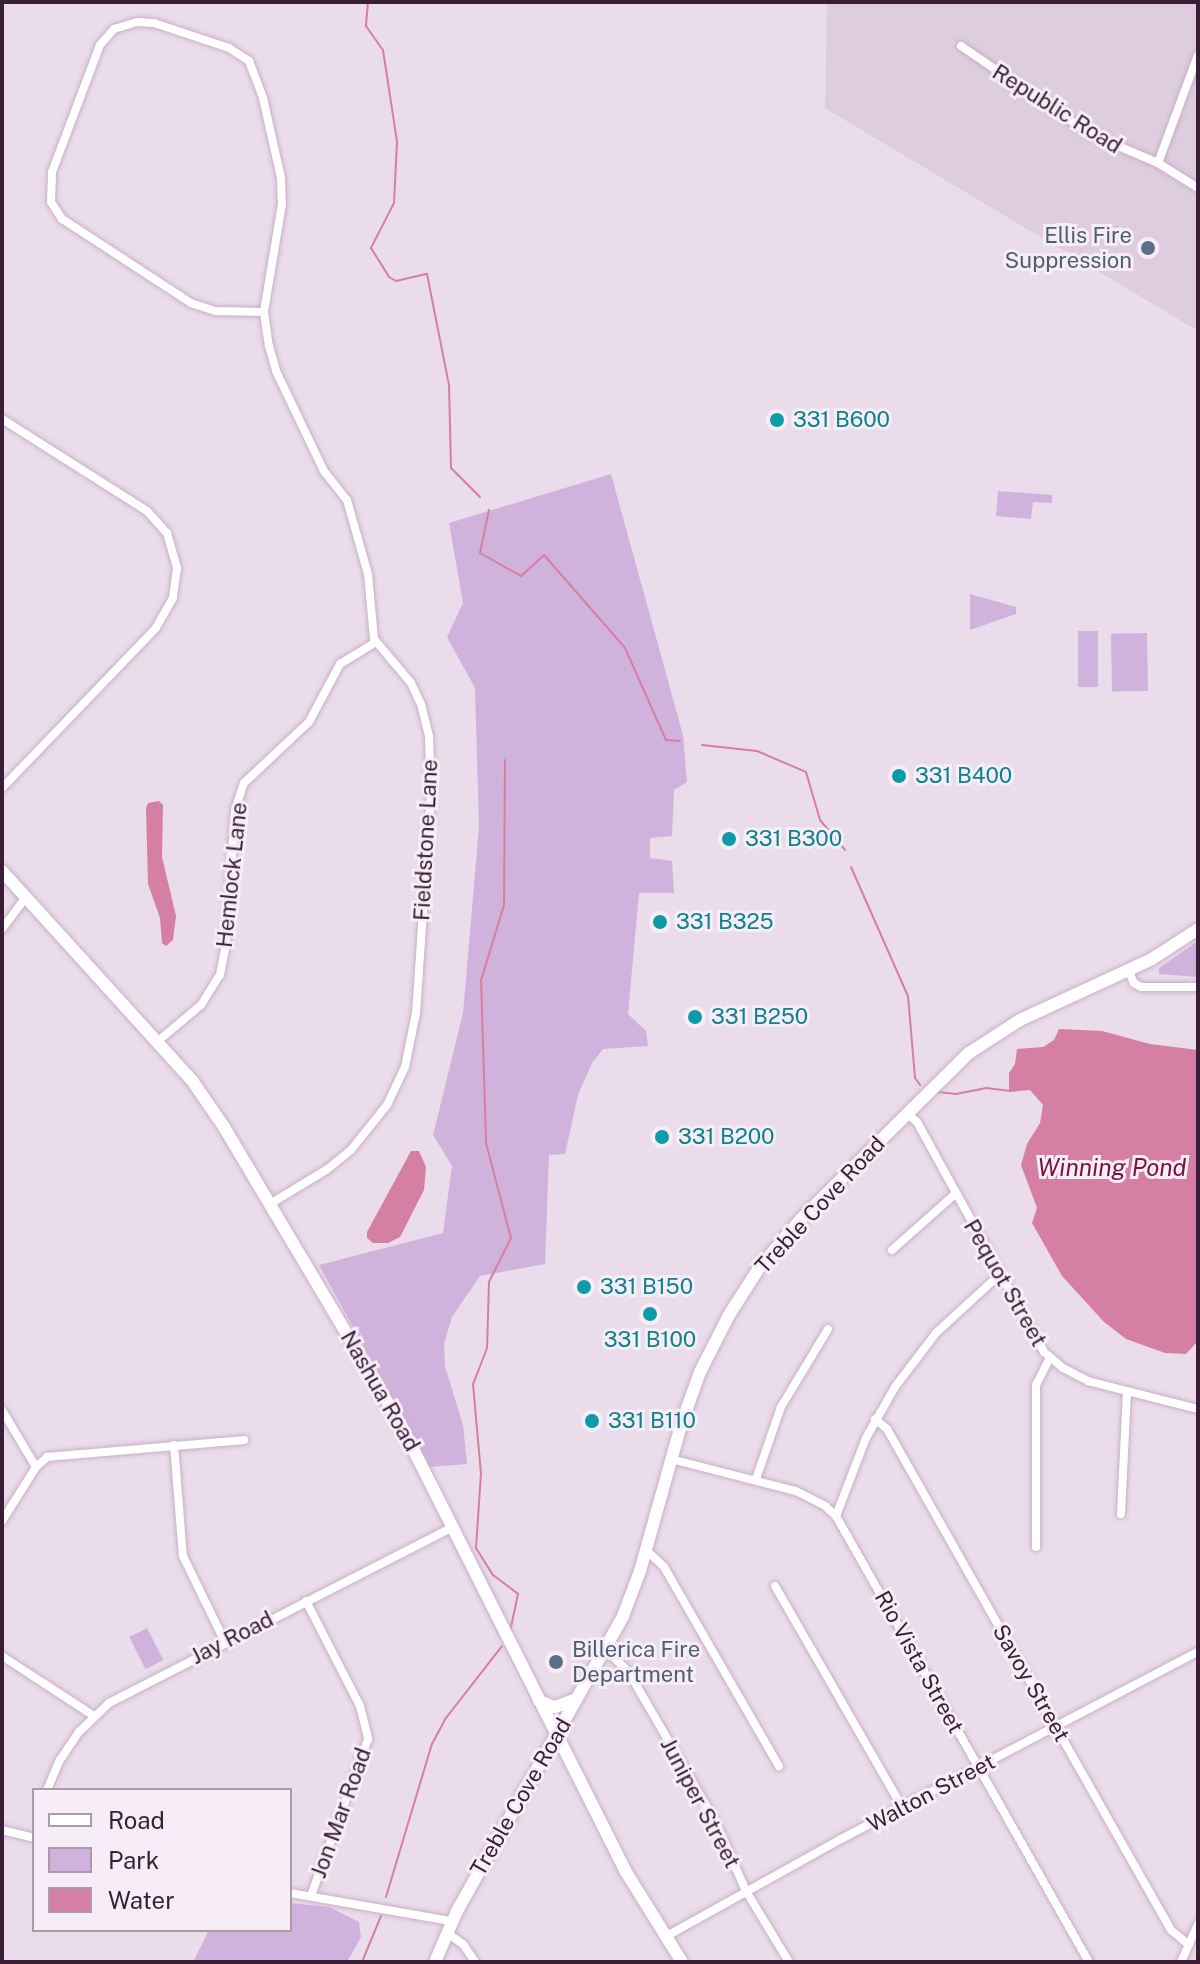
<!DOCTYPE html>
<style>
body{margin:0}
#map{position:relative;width:1200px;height:1964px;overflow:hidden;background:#eadcea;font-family:"Public Sans",sans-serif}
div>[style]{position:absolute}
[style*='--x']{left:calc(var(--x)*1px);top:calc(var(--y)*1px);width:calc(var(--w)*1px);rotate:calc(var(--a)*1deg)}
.built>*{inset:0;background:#ddcdde}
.green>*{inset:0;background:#d0b3dd;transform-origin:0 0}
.water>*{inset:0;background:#d57fa3}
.stream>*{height:2px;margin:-1px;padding:0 1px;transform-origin:1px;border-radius:1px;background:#d57fa3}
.roads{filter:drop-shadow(0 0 2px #caafc9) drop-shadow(0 0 2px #caafc9)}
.street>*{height:8px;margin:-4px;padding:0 4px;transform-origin:4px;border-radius:4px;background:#fff}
.secondary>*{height:12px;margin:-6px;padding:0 6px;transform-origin:6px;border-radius:6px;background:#fff}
.dots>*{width:22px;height:22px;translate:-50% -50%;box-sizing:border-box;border:4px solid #f6edf7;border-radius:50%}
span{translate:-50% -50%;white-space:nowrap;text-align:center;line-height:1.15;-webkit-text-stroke:6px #f6edf7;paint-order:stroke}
.street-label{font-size:22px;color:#3a1d36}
.service-label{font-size:22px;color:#4e5e75}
.right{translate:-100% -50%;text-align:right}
.left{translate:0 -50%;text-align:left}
.culture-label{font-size:22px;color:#0d838f}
.water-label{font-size:24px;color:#79143d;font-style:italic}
.frame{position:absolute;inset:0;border:4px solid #3a1d36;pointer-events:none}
.legend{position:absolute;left:32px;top:1788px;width:260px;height:144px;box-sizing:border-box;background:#f6edf7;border:2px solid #ab9aaa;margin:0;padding:10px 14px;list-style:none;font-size:24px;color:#3a1d36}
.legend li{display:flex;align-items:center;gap:16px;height:40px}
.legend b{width:40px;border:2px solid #ab9aaa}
</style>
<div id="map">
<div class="built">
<div style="clip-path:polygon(827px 2px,1198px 2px,1198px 331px,825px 108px)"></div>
</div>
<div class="green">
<div style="clip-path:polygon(611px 474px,683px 735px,687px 782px,674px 790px,672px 836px,650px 838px,650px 858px,672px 861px,674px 893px,639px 893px,628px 1014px,646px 1031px,648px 1046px,603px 1049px,592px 1063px,578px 1095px,565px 1154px,549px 1155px,545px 1264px,480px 1276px,452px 1317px,444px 1344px,445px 1366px,463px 1425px,467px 1464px,430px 1467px,319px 1265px,443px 1233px,452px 1166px,433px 1135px,463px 1013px,479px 827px,475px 688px,447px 637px,463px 603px,449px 523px)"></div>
<div style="clip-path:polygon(998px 491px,1052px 495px,1052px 503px,1033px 502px,1031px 519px,996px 516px)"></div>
<div style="clip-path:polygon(970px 594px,1016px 607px,1016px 614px,970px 630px)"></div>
<div style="left:1078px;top:631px;width:20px;height:56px"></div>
<div style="left:1147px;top:633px;width:58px;height:36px;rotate:89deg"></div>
<div style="clip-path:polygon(1198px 941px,1198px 977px,1159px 974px,1159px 968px)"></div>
<div style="left:147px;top:1628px;width:36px;height:20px;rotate:63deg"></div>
<div style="clip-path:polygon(290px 1903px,329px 1907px,359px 1922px,361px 1937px,347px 1962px,193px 1962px,209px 1930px,290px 1930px)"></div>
</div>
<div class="water">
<div style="clip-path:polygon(159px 801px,163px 805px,162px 857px,176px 916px,173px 940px,166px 946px,162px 943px,160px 918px,148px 884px,146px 808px,148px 803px)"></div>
<div style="clip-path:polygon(1059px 1029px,1102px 1031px,1150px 1044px,1198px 1050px,1198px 1341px,1186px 1354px,1165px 1353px,1126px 1339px,1104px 1322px,1062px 1276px,1032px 1223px,1037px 1208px,1021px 1165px,1027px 1144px,1040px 1123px,1043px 1105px,1030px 1090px,1009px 1092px,1009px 1073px,1015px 1064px,1017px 1049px,1043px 1047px,1054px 1040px)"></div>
<div style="clip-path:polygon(411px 1151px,419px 1151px,426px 1167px,424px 1190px,400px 1237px,388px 1243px,373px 1243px,367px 1238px,367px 1232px)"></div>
</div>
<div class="stream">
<div style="--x:368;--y:2;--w:24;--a:95"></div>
<div style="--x:366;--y:26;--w:29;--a:55"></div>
<div style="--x:383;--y:50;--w:93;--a:81.3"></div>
<div style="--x:397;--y:142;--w:61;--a:92.8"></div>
<div style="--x:394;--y:203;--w:51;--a:117.1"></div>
<div style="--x:371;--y:248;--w:34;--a:58"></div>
<div style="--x:389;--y:277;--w:8;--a:30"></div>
<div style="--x:396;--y:281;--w:32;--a:-13"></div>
<div style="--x:427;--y:274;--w:113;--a:78.8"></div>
<div style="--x:449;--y:385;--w:83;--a:88.6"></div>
<div style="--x:451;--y:468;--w:41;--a:45"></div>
<div style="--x:489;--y:510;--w:44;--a:101.8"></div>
<div style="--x:480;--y:553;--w:47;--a:29.3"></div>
<div style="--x:521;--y:576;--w:31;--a:-42"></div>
<div style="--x:544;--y:555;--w:123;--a:48.9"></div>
<div style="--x:625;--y:648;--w:101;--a:66"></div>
<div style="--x:666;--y:740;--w:14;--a:4"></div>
<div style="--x:702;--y:745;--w:55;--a:6.2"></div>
<div style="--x:757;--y:751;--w:53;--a:23.2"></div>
<div style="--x:806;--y:772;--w:50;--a:73.7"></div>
<div style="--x:820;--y:820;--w:39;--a:50"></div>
<div style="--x:505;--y:760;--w:145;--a:90.4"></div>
<div style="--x:504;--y:905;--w:78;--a:107"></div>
<div style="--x:481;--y:980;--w:163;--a:88.2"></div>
<div style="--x:486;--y:1143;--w:98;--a:75.3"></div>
<div style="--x:511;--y:1238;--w:49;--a:116.6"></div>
<div style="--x:489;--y:1282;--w:66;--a:91.7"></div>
<div style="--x:487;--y:1348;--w:39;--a:111"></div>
<div style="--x:473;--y:1384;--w:89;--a:84.9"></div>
<div style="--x:481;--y:1473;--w:75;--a:93.8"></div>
<div style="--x:476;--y:1548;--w:32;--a:58"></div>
<div style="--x:493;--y:1575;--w:31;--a:37"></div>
<div style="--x:518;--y:1594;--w:35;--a:102"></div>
<div style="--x:851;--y:867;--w:141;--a:66.2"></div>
<div style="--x:908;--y:996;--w:82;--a:85.1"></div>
<div style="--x:915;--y:1078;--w:9;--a:54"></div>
<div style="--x:938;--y:1092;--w:18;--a:6"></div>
<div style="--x:956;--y:1094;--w:31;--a:-11"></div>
<div style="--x:986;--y:1088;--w:25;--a:7"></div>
<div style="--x:386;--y:1897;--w:160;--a:-73.3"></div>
<div style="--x:432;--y:1744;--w:30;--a:-62"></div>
<div style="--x:446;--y:1718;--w:91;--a:-52.1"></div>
<div style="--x:362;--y:1962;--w:50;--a:-67.6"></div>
</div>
<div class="roads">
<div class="street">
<div style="--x:961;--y:46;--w:156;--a:34.3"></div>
<div style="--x:1090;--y:134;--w:74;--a:23.1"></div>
<div style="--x:1158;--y:163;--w:47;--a:32"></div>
<div style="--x:1158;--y:163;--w:115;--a:-69.7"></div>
<div style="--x:264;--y:312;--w:49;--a:-178.8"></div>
<div style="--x:215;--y:311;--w:25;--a:-162"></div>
<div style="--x:191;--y:303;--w:154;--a:-146.9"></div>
<div style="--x:62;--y:219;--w:20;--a:-123"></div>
<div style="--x:51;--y:202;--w:30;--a:-88"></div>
<div style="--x:52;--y:172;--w:136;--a:-69.3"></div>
<div style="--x:100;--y:45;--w:21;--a:-49"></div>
<div style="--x:114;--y:29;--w:24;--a:-17"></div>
<div style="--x:137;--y:22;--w:17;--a:3"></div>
<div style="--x:154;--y:23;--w:79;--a:18.4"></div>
<div style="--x:229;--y:48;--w:24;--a:33"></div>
<div style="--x:249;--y:61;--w:40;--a:69"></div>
<div style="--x:263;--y:98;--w:82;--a:77.3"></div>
<div style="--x:281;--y:178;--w:26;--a:88"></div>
<div style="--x:282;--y:204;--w:109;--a:99.5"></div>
<div style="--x:264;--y:312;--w:34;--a:82"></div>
<div style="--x:269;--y:346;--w:26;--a:74"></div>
<div style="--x:276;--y:371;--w:111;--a:64.4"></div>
<div style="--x:324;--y:471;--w:37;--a:52"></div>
<div style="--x:347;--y:500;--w:77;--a:74.2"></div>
<div style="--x:368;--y:574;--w:65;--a:84.7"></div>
<div style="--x:374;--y:639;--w:57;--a:49.9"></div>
<div style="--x:411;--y:683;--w:23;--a:65"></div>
<div style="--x:421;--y:704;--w:34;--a:76"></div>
<div style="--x:429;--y:737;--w:57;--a:88"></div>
<div style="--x:431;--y:794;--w:220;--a:93.9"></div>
<div style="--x:416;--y:1013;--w:55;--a:101.5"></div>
<div style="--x:405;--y:1067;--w:42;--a:115.3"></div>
<div style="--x:387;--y:1105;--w:58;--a:128.7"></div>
<div style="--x:351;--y:1150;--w:32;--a:141"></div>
<div style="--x:326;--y:1170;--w:66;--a:148.7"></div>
<div style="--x:2;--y:419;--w:172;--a:32.4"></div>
<div style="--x:147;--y:511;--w:30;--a:48"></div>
<div style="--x:167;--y:533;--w:36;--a:74"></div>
<div style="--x:177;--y:568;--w:30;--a:98"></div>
<div style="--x:173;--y:598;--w:34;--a:120"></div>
<div style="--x:156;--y:628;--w:222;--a:133.9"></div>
<div style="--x:2;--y:929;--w:40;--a:-53"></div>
<div style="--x:1129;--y:972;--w:12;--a:66"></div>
<div style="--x:1134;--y:983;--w:8;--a:30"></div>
<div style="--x:1141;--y:987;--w:57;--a:0"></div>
<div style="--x:157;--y:1042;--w:57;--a:-40.1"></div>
<div style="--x:201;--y:1005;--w:36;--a:-58"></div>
<div style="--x:220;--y:975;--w:33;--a:-79"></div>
<div style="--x:226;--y:943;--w:133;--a:-86.1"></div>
<div style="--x:235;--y:810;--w:28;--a:-72"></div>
<div style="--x:244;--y:783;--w:89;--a:-43.2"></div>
<div style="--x:309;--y:722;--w:66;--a:-61.9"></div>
<div style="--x:340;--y:664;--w:42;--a:-31.4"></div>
<div style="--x:907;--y:1113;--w:13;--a:42"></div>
<div style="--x:917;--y:1122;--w:263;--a:61.1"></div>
<div style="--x:1044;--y:1352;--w:25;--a:40"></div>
<div style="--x:1063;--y:1368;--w:28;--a:27"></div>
<div style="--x:1088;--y:1381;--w:114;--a:14.3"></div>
<div style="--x:892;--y:1250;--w:84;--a:-41.6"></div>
<div style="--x:2;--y:1410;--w:66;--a:59.2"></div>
<div style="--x:875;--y:1419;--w:16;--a:40"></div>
<div style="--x:887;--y:1429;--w:576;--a:60.45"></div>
<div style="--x:1171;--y:1930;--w:23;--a:40"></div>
<div style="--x:174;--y:1445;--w:111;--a:85.4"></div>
<div style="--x:183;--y:1556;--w:96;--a:64"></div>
<div style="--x:671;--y:1459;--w:129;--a:14.4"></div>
<div style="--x:796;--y:1491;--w:33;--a:27"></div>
<div style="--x:825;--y:1506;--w:15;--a:42"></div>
<div style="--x:836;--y:1516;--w:513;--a:60.44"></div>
<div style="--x:756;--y:1479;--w:76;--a:-70.9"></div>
<div style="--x:781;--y:1407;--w:91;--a:-58.9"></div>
<div style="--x:1121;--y:1514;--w:121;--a:-87.2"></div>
<div style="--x:836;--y:1516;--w:84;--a:-69"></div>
<div style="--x:866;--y:1438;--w:59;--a:-60.4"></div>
<div style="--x:895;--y:1387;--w:68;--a:-52.8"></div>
<div style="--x:936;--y:1333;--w:86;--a:-42.6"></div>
<div style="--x:2;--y:1521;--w:64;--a:-57.8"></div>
<div style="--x:36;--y:1467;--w:15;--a:-42"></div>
<div style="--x:47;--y:1457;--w:198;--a:-4.9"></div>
<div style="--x:1036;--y:1547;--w:162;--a:-90"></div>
<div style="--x:1036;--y:1385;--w:30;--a:-63"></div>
<div style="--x:646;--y:1550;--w:25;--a:43"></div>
<div style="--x:664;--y:1567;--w:230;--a:60"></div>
<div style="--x:775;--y:1586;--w:257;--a:60.1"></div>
<div style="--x:306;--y:1601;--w:118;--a:62.8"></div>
<div style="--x:360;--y:1706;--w:34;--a:76"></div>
<div style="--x:368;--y:1739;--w:167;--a:110"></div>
<div style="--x:605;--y:1649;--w:32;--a:44"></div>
<div style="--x:628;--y:1671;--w:176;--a:59.9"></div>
<div style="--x:716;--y:1823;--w:74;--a:66.2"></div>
<div style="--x:746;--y:1891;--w:83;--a:58.8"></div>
<div style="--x:2;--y:1656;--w:110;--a:33.1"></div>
<div style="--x:47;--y:1790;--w:33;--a:-67"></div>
<div style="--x:60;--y:1760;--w:34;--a:-56"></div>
<div style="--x:79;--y:1732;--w:42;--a:-44"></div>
<div style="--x:109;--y:1703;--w:386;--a:-27.1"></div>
<div style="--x:2;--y:1830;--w:33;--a:14"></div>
<div style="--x:290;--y:1893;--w:163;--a:9.9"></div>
<div style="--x:447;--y:1933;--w:19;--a:35"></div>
<div style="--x:463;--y:1944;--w:22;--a:56"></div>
<div style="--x:665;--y:1937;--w:204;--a:-29.1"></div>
<div style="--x:843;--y:1838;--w:401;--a:-27.7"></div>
<div style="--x:1181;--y:1962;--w:42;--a:-65.9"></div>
</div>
<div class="secondary">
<div style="--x:2;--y:871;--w:285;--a:47.8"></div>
<div style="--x:193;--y:1082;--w:55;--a:55.4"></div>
<div style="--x:224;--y:1127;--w:344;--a:59.3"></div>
<div style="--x:400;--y:1423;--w:503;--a:63.28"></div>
<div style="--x:626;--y:1872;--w:106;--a:58.1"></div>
<div style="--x:539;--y:1701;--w:17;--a:21"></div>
<div style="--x:555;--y:1707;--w:20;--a:-20"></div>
<div style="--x:435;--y:1962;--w:56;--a:-66.7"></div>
<div style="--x:457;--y:1911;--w:338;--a:-60.6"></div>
<div style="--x:623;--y:1616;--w:48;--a:-69.3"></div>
<div style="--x:640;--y:1571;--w:152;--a:-74.3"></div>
<div style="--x:681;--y:1425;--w:56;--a:-70.3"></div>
<div style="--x:700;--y:1372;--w:64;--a:-63"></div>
<div style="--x:729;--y:1315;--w:56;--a:-57.4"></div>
<div style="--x:759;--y:1268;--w:63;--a:-49.5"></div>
<div style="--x:800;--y:1220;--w:238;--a:-44.7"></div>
<div style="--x:969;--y:1053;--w:61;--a:-32.9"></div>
<div style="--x:1020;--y:1020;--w:145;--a:-24.8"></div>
<div style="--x:1152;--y:959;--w:55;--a:-33.1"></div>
</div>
</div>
<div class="dots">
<div style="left:1148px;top:248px;background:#5c6f8a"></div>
<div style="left:777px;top:420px;background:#0f9aa8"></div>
<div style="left:899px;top:776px;background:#0f9aa8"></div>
<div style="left:729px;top:839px;background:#0f9aa8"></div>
<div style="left:660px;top:922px;background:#0f9aa8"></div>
<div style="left:695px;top:1017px;background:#0f9aa8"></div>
<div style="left:662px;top:1137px;background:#0f9aa8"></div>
<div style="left:584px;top:1287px;background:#0f9aa8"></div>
<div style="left:650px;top:1314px;background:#0f9aa8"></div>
<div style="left:592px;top:1421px;background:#0f9aa8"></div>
<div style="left:556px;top:1662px;background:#5c6f8a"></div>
</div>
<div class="street-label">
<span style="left:1057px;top:109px;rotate:32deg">Republic Road</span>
<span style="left:426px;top:840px;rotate:-87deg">Fieldstone Lane</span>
<span style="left:232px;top:875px;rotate:-84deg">Hemlock Lane</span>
<span style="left:820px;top:1205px;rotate:-47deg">Treble Cove Road</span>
<span style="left:1005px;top:1283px;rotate:60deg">Pequot Street</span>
<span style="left:380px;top:1391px;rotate:60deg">Nashua Road</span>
<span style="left:232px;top:1638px;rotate:-27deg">Jay Road</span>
<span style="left:919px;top:1662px;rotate:61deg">Rio Vista Street</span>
<span style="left:1031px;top:1683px;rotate:60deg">Savoy Street</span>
<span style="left:931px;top:1793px;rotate:-28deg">Walton Street</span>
<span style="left:521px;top:1797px;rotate:-60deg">Treble Cove Road</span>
<span style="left:700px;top:1803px;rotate:62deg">Juniper Street</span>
<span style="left:341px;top:1813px;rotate:-70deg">Jon Mar Road</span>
</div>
<div class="service-label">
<span class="right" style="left:1132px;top:248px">Ellis Fire<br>Suppression</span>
<span class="left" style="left:572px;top:1662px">Billerica Fire<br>Department</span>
</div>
<div class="culture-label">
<span class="left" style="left:793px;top:420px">331 B600</span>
<span class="left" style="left:915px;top:776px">331 B400</span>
<span class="left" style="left:745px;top:839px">331 B300</span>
<span class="left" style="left:676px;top:922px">331 B325</span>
<span class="left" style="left:711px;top:1017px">331 B250</span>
<span class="left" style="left:678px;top:1137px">331 B200</span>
<span class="left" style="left:600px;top:1287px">331 B150</span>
<span style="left:650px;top:1340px">331 B100</span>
<span class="left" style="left:608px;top:1421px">331 B110</span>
</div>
<div class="water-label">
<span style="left:1112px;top:1168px">Winning Pond</span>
</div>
<div class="frame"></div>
<ul class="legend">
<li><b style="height:10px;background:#fff"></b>Road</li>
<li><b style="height:22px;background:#d0b3dd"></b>Park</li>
<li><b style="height:22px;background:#d57fa3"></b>Water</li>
</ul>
</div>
